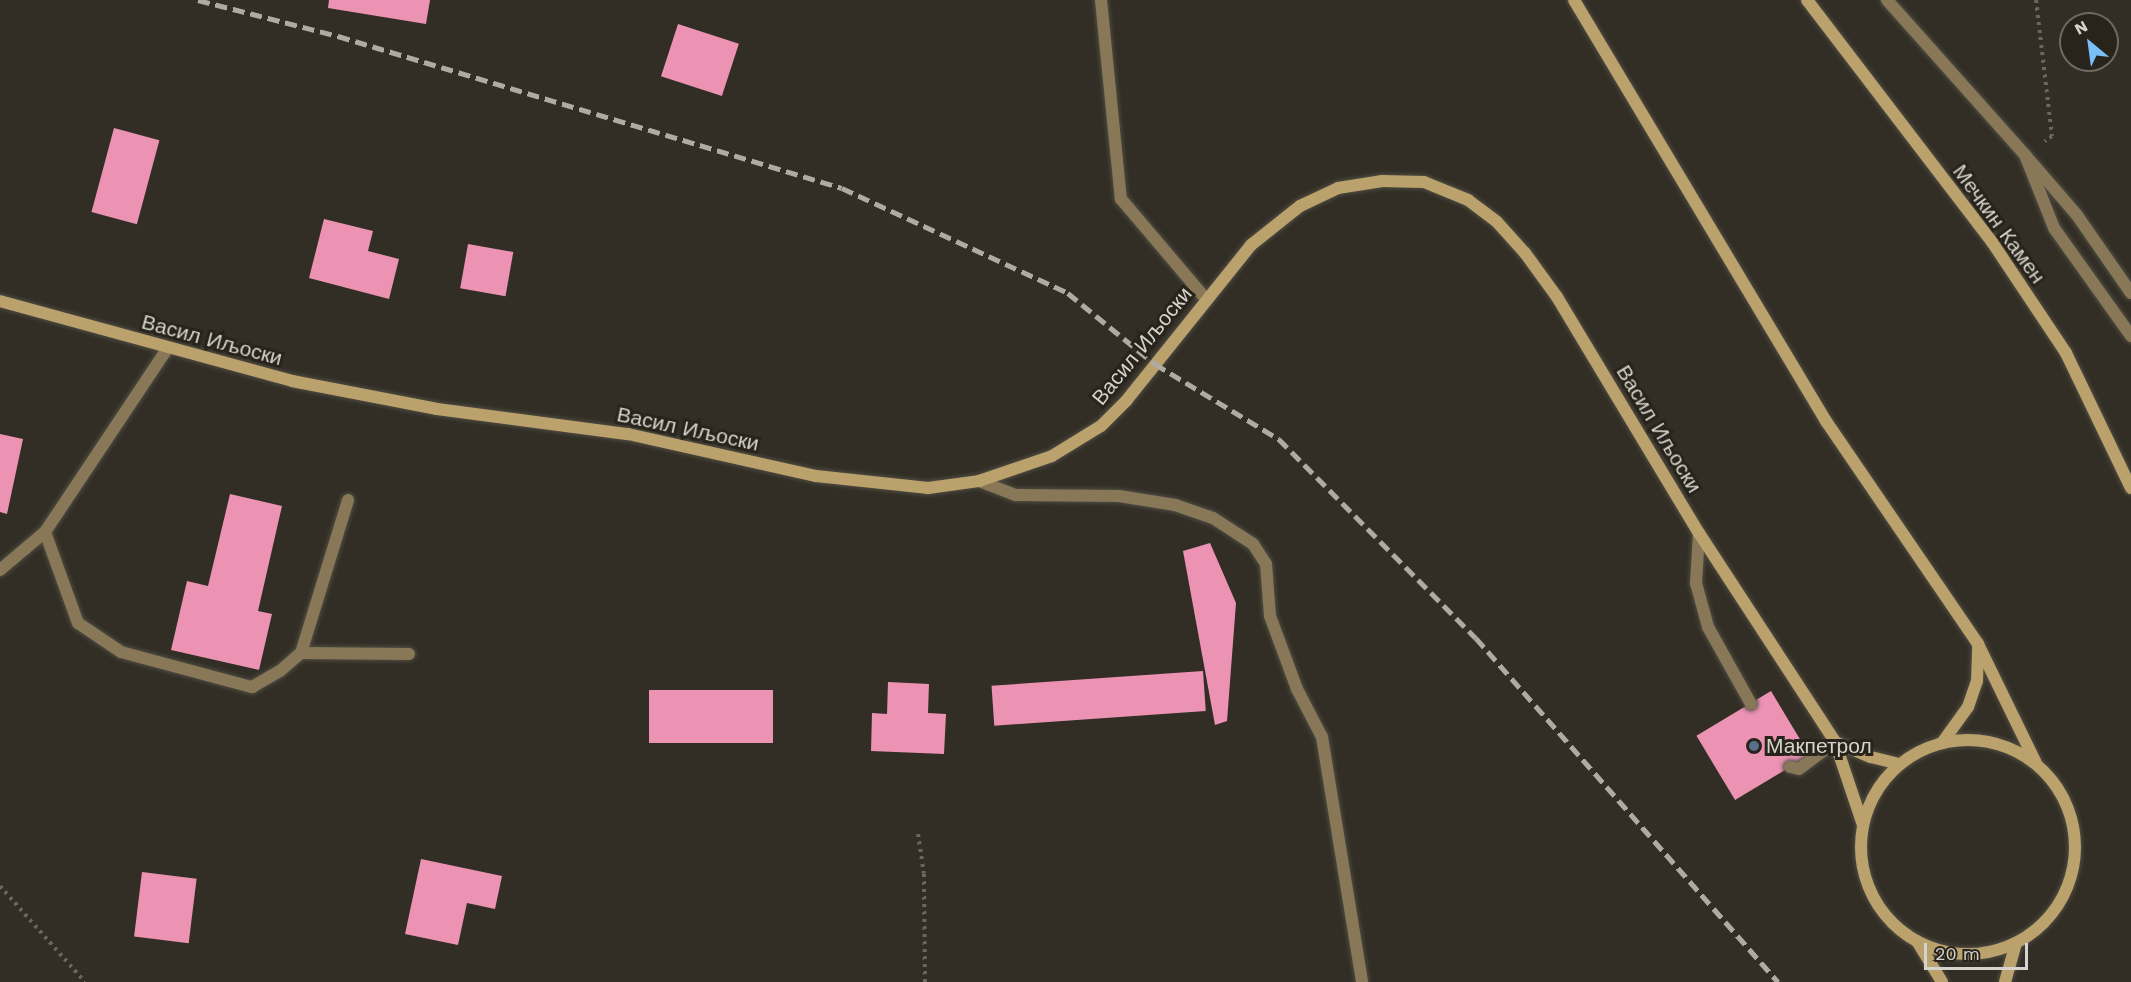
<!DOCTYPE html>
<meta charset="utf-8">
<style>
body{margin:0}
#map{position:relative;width:2131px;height:982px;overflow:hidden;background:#322e25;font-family:"Work Sans",sans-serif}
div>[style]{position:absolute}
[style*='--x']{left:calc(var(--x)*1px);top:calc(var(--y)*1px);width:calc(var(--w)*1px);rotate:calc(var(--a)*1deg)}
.building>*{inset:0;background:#ec93b4;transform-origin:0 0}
.path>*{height:4px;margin-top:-2px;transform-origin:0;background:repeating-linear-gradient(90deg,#6a675f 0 3px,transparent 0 7.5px)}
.roads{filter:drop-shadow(0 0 2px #4f4c43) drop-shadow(0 0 2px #4f4c43)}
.lane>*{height:12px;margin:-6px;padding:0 6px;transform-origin:6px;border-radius:6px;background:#887857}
.street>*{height:12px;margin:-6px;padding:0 6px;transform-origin:6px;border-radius:6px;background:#887857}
.secondary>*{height:12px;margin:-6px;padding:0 6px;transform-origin:6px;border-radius:6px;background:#bba16b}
.secondary>.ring{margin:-6px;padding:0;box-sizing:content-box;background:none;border:12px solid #bba16b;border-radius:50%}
.rail>*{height:4.5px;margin-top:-2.25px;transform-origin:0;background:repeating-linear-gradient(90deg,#adaba4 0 12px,transparent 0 18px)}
.dots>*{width:16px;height:16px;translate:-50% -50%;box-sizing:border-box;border:3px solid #28241b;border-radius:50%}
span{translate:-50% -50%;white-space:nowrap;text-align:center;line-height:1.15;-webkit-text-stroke:6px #28241b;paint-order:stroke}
.street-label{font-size:21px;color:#d5d3cd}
.poi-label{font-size:21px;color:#d5d3cd}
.left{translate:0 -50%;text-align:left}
.north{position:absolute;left:2059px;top:12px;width:60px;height:60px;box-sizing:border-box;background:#28241b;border:2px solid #6d6a62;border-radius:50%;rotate:331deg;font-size:16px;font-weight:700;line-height:24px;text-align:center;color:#d5d3cd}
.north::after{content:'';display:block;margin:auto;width:21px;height:27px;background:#79bff8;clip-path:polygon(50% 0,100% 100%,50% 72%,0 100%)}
.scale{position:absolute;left:1924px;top:943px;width:104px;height:27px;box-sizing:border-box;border:3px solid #d5d3cd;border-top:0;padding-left:8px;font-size:18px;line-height:21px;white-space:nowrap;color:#d5d3cd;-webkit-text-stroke:4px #28241b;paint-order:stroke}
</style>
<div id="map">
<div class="building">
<div style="clip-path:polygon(329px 0,430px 0,426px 24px,328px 8px)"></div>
<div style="left:678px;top:24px;width:64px;height:55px;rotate:18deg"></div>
<div style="left:114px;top:128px;width:47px;height:87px;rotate:15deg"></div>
<div style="clip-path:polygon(324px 219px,373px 231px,368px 251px,399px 259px,389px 299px,309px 278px)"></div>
<div style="left:468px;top:244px;width:46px;height:45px;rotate:10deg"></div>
<div style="clip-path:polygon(0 434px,23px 439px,7px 514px,0 512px)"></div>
<div style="clip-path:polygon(230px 494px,282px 506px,258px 611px,272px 614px,259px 670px,171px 650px,187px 581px,208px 586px)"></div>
<div style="clip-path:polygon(1210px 543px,1236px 603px,1227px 721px,1215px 725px,1183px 551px)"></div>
<div style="left:1203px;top:671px;width:40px;height:212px;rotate:86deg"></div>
<div style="clip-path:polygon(888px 682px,929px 684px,928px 713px,946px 714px,944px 754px,871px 751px,872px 713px,887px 714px)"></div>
<div style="left:773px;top:690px;width:53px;height:124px;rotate:90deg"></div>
<div style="left:1771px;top:691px;width:75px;height:87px;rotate:59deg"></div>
<div style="clip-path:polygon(421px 859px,502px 876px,495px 909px,467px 903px,458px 945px,405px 934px)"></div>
<div style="left:142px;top:872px;width:55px;height:65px;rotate:7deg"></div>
</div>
<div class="path">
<div style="--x:2036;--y:0;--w:137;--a:83.3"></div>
<div style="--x:2052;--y:136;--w:9;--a:144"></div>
<div style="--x:918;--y:834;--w:40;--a:81.5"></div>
<div style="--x:924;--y:874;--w:108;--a:89.5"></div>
<div style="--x:0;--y:886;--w:128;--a:48.5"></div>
</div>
<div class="roads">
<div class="lane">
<div style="--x:1887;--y:0;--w:208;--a:48.3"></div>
<div style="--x:2131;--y:293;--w:96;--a:-124.8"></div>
<div style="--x:2076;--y:214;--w:78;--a:-130.8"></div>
<div style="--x:2025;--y:155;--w:79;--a:68.3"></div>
<div style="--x:2054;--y:228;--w:133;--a:54.5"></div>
<div style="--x:45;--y:532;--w:97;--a:70.1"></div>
<div style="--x:78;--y:623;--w:52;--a:34"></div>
<div style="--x:121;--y:652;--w:136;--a:15"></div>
<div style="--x:252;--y:687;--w:32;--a:-30"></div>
<div style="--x:280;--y:671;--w:28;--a:-41"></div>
<div style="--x:301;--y:653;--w:160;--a:-72.9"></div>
<div style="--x:1699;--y:533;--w:50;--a:93.4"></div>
<div style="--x:1696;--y:583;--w:46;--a:74.7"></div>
<div style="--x:1708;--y:627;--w:88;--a:60.8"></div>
<div style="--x:301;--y:653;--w:108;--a:0.5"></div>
<div style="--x:1790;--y:767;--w:9;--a:13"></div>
<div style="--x:1799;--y:769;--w:45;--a:-36.9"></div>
</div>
<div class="street">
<div style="--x:1101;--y:0;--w:200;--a:84.3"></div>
<div style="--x:1121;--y:199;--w:130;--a:49.7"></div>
<div style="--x:979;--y:481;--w:40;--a:21"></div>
<div style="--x:1016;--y:495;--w:103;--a:0.6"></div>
<div style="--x:1119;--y:496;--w:57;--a:9.1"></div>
<div style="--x:1175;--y:505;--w:40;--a:18.9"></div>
<div style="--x:1213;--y:518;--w:48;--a:33"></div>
<div style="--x:1253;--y:544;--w:24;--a:57"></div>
<div style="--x:1266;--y:564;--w:52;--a:85.6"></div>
<div style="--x:1270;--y:616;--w:78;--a:69.7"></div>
<div style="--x:1297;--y:689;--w:54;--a:62.5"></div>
<div style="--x:1322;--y:737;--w:248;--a:80.7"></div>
<div style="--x:0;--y:570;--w:59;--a:-40.2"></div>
<div style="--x:45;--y:532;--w:220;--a:-56.3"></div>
</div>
<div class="secondary">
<div style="--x:1574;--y:0;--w:491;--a:59.1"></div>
<div style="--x:1826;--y:421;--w:270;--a:55.7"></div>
<div style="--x:1978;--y:644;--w:132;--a:64"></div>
<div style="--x:1807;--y:0;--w:305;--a:52.6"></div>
<div style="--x:1992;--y:242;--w:133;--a:56.3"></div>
<div style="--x:2066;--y:353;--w:150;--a:64.3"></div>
<div style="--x:0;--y:301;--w:303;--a:15.3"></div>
<div style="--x:292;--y:381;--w:148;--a:10.9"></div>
<div style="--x:437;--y:409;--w:193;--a:7.5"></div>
<div style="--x:628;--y:434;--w:193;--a:12.6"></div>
<div style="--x:816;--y:476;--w:113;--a:6.1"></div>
<div style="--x:928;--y:488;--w:51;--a:-7.8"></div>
<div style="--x:979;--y:481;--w:77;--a:-18.9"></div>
<div style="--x:1052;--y:456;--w:57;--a:-31.5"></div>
<div style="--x:1101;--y:426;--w:35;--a:-45"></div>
<div style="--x:1126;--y:401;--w:200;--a:-51.3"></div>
<div style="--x:1251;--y:245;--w:63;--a:-38.5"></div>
<div style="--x:1300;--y:206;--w:42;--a:-25.3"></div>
<div style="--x:1338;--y:188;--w:45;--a:-9"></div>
<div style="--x:1382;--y:181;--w:42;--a:1.4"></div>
<div style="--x:1424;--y:182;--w:48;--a:22.2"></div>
<div style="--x:1468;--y:200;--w:36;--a:37"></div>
<div style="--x:1497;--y:222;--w:42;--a:47.9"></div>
<div style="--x:1525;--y:253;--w:54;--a:54"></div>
<div style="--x:1557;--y:297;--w:275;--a:59"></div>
<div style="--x:1699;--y:533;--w:249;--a:56.9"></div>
<div style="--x:1835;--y:742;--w:88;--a:71.4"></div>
<div class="ring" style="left:1861px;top:740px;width:202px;height:202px"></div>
<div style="--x:1835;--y:742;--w:39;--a:23"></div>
<div style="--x:1871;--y:757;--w:30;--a:14"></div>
<div style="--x:1942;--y:743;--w:44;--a:-54.2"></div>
<div style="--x:1968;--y:707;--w:28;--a:-71"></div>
<div style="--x:1977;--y:681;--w:36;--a:-88"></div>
<div style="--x:1917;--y:941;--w:48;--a:58.6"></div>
<div style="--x:2005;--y:982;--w:41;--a:-74.2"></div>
</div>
</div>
<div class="rail">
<div style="--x:198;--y:0;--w:145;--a:14.4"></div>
<div style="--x:338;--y:36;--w:526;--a:16.78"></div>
<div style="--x:842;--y:188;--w:249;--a:24.9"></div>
<div style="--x:1068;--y:293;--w:112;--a:39.2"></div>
<div style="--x:1155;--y:364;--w:145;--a:31.2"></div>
<div style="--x:1279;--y:439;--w:280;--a:45.3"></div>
<div style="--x:1476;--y:638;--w:458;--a:48.7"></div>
</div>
<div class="dots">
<div style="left:1754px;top:746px;background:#5c6f8a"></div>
</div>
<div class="street-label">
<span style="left:1999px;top:224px;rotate:54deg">Мечкин Камен</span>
<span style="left:212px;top:340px;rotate:15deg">Васил Иљоски</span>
<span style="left:1142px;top:346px;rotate:-51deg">Васил Иљоски</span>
<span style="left:688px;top:429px;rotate:12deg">Васил Иљоски</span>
<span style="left:1659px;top:429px;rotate:59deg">Васил Иљоски</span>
</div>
<div class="poi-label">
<span class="left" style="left:1766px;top:746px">Макпетрол</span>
</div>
<div class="north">N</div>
<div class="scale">20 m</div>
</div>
